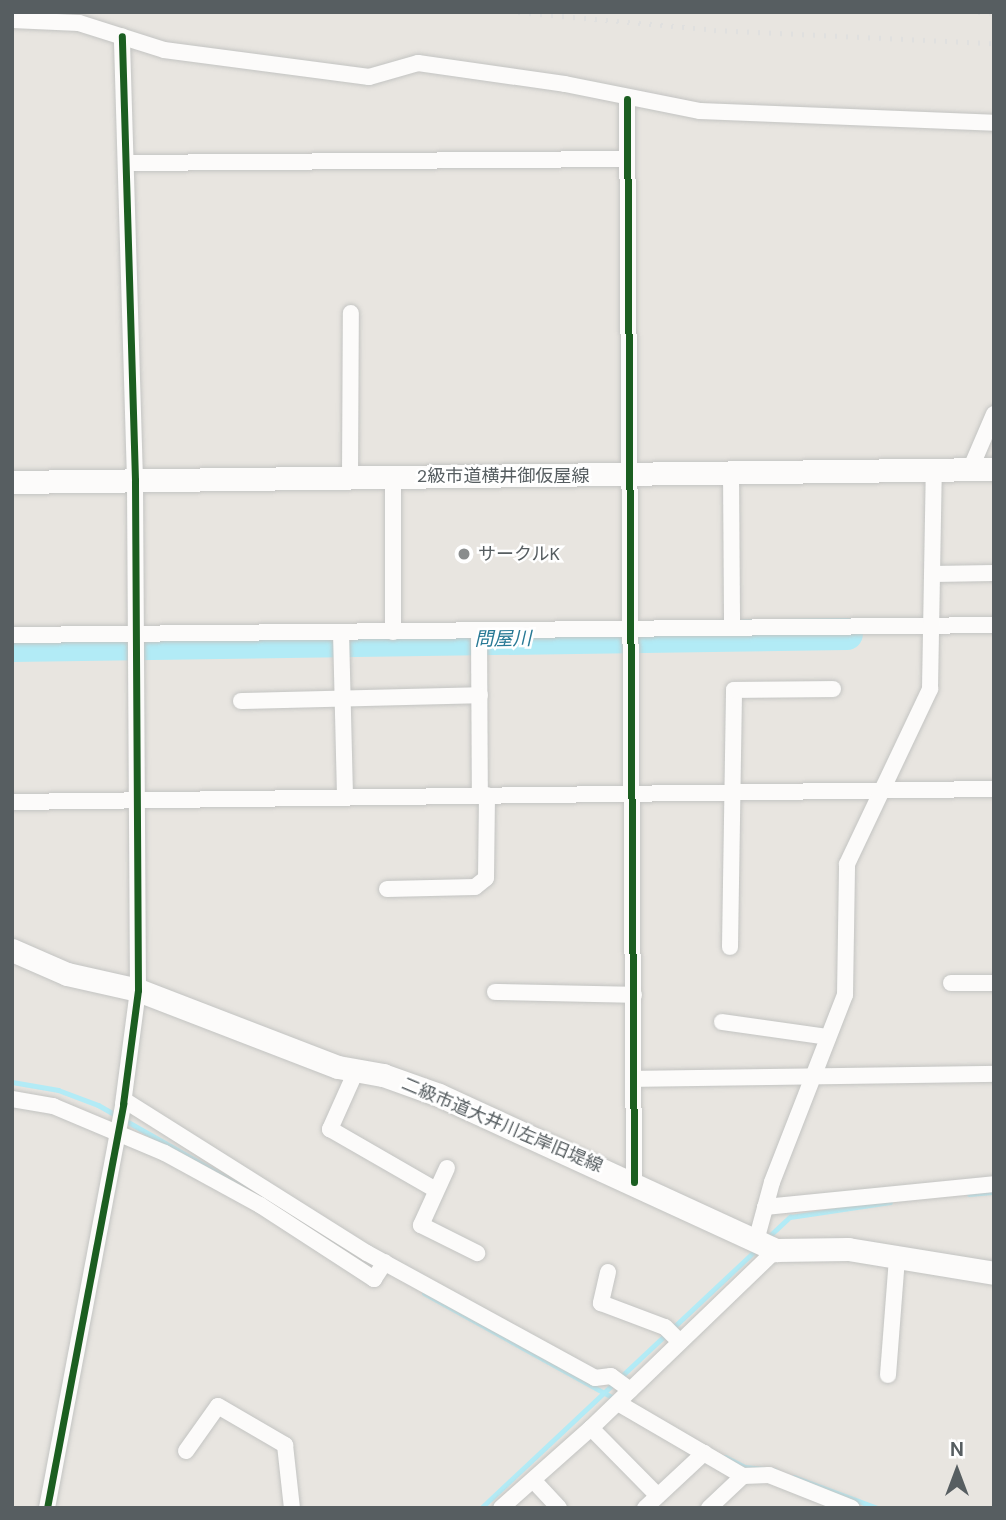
<!DOCTYPE html>
<meta charset="utf-8">
<style>
body{margin:0}
#map{position:relative;width:1006px;height:1520px;overflow:hidden;background:#e8e5e0;font-family:"DM Sans","Noto Sans JP",sans-serif}
div>[style]{position:absolute}
[style*='--x']{left:calc(var(--x)*1px);top:calc(var(--y)*1px);width:calc(var(--w)*1px);rotate:calc(var(--a)*1deg)}
.stream>*{height:5px;margin:-2.5px;padding:0 2.5px;transform-origin:2.5px;border-radius:2.5px;background:#b2ebf6}
.river>*{height:32px;margin:-16px;padding:0 16px;transform-origin:16px;border-radius:16px;background:#b2ebf6}
.roads{filter:drop-shadow(0 0 2px #c3c4c2) drop-shadow(0 0 2px #c3c4c2)}
.street>*{height:16px;margin:-8px;padding:0 8px;transform-origin:8px;border-radius:8px;background:#fcfbfa}
.secondary>*{height:23px;margin:-11.5px;padding:0 11.5px;transform-origin:11.5px;border-radius:11.5px;background:#fcfbfa}
.rail>*{height:5px;margin-top:-2.5px;transform-origin:0;background:repeating-linear-gradient(90deg,#e0e0df 0 2px,transparent 0 11px)}
.cycleway>*{height:7px;margin:-3.5px;padding:0 3.5px;transform-origin:3.5px;border-radius:3.5px;background:#1b5e20}
.dots>*{width:19px;height:19px;translate:-50% -50%;box-sizing:border-box;border:4px solid #fff;border-radius:50%}
span{translate:-50% -50%;white-space:nowrap;text-align:center;line-height:1.15;-webkit-text-stroke:5px #fff;paint-order:stroke}
.street-label{font-size:18px;color:#575e61}
.poi-label{font-size:18px;color:#575e61}
.left{translate:0 -50%;text-align:left}
.water-label{font-size:19px;color:#287995;font-style:italic}
.frame{position:absolute;inset:0;border:14px solid #575e61;pointer-events:none}
.north{position:absolute;left:922px;top:1436px;width:70px;height:70px;-webkit-text-stroke:5px #fff;paint-order:stroke;rotate:0deg;font-size:19px;font-weight:700;line-height:28px;text-align:center;color:#575e61}
.north::after{content:'';display:block;margin:auto;width:24px;height:32px;background:#575e61;clip-path:polygon(50% 0,100% 100%,50% 72%,0 100%)}
</style>
<div id="map">
<div class="stream">
<div style="--x:12;--y:1082;--w:47;--a:9.9"></div>
<div style="--x:58;--y:1090;--w:43;--a:20.6"></div>
<div style="--x:98;--y:1105;--w:170;--a:29.6"></div>
<div style="--x:969;--y:1194;--w:25;--a:-5"></div>
<div style="--x:273;--y:1204;--w:39;--a:30"></div>
<div style="--x:766;--y:1239;--w:33;--a:-43"></div>
<div style="--x:790;--y:1217;--w:101;--a:-8.5"></div>
<div style="--x:424;--y:1293;--w:221;--a:29"></div>
<div style="--x:725;--y:1457;--w:22;--a:27"></div>
<div style="--x:745;--y:1467;--w:30;--a:6"></div>
<div style="--x:794;--y:1477;--w:89;--a:20.5"></div>
<div style="--x:481;--y:1508;--w:378;--a:-43.2"></div>
</div>
<div class="river">
<div style="--x:12;--y:646;--w:835;--a:-0.82"></div>
</div>
<div class="roads">
<div class="street">
<div style="--x:12;--y:20;--w:67;--a:2.6"></div>
<div style="--x:79;--y:23;--w:89;--a:17.6"></div>
<div style="--x:164;--y:50;--w:207;--a:7.5"></div>
<div style="--x:369;--y:77;--w:51;--a:-15.9"></div>
<div style="--x:418;--y:63;--w:148;--a:8.1"></div>
<div style="--x:565;--y:84;--w:138;--a:11.3"></div>
<div style="--x:700;--y:111;--w:294;--a:2.3"></div>
<div style="--x:627;--y:99;--w:1083;--a:89.63"></div>
<div style="--x:126;--y:163;--w:500;--a:-0.46"></div>
<div style="--x:970;--y:470;--w:61;--a:-66.8"></div>
<div style="--x:731;--y:473;--w:155;--a:89.6"></div>
<div style="--x:350;--y:477;--w:164;--a:-89.7"></div>
<div style="--x:393;--y:477;--w:155;--a:90"></div>
<div style="--x:933;--y:574;--w:61;--a:-0.9"></div>
<div style="--x:479;--y:631;--w:164;--a:89.7"></div>
<div style="--x:341;--y:632;--w:165;--a:88.6"></div>
<div style="--x:12;--y:635;--w:982;--a:-0.58"></div>
<div style="--x:241;--y:701;--w:239;--a:-1.4"></div>
<div style="--x:12;--y:802;--w:982;--a:-0.76"></div>
<div style="--x:387;--y:889;--w:88;--a:-1.3"></div>
<div style="--x:475;--y:887;--w:14;--a:-39"></div>
<div style="--x:486;--y:878;--w:83;--a:-89.3"></div>
<div style="--x:730;--y:947;--w:257;--a:-89.1"></div>
<div style="--x:734;--y:690;--w:99;--a:-0.6"></div>
<div style="--x:951;--y:983;--w:43;--a:0"></div>
<div style="--x:495;--y:992;--w:139;--a:1.2"></div>
<div style="--x:722;--y:1022;--w:107;--a:8.1"></div>
<div style="--x:356;--y:1071;--w:64;--a:114.1"></div>
<div style="--x:330;--y:1129;--w:122;--a:29.9"></div>
<div style="--x:634;--y:1079;--w:360;--a:-0.8"></div>
<div style="--x:12;--y:1099;--w:42;--a:9.7"></div>
<div style="--x:53;--y:1106;--w:121;--a:22.8"></div>
<div style="--x:165;--y:1153;--w:108;--a:28.7"></div>
<div style="--x:260;--y:1205;--w:136;--a:33"></div>
<div style="--x:374;--y:1279;--w:20;--a:-57"></div>
<div style="--x:124;--y:1100;--w:287;--a:32.2"></div>
<div style="--x:367;--y:1253;--w:260;--a:28.7"></div>
<div style="--x:595;--y:1378;--w:16;--a:-7"></div>
<div style="--x:611;--y:1376;--w:24;--a:36"></div>
<div style="--x:447;--y:1168;--w:63;--a:114.5"></div>
<div style="--x:421;--y:1225;--w:63;--a:26.6"></div>
<div style="--x:765;--y:1207;--w:230;--a:-5.7"></div>
<div style="--x:756;--y:1241;--w:61;--a:-74.8"></div>
<div style="--x:772;--y:1182;--w:201;--a:-68.7"></div>
<div style="--x:845;--y:995;--w:131;--a:-89.1"></div>
<div style="--x:847;--y:864;--w:194;--a:-64.6"></div>
<div style="--x:930;--y:689;--w:220;--a:-89"></div>
<div style="--x:608;--y:1272;--w:32;--a:103"></div>
<div style="--x:601;--y:1303;--w:68;--a:20.6"></div>
<div style="--x:665;--y:1327;--w:21;--a:45"></div>
<div style="--x:888;--y:1375;--w:118;--a:-85.6"></div>
<div style="--x:618;--y:1403;--w:145;--a:30.3"></div>
<div style="--x:743;--y:1476;--w:26;--a:-2"></div>
<div style="--x:769;--y:1475;--w:89;--a:21.7"></div>
<div style="--x:591;--y:1428;--w:95;--a:45.4"></div>
<div style="--x:186;--y:1451;--w:55;--a:-54.6"></div>
<div style="--x:218;--y:1406;--w:78;--a:30.2"></div>
<div style="--x:285;--y:1445;--w:63;--a:83.7"></div>
<div style="--x:533;--y:1480;--w:38;--a:47"></div>
<div style="--x:47;--y:1508;--w:411;--a:-79.3"></div>
<div style="--x:123;--y:1104;--w:115;--a:-82.5"></div>
<div style="--x:138;--y:990;--w:510;--a:-90.34"></div>
<div style="--x:135;--y:480;--w:444;--a:-91.7"></div>
<div style="--x:501;--y:1508;--w:120;--a:-41.6"></div>
<div style="--x:591;--y:1428;--w:257;--a:-43.9"></div>
<div style="--x:645;--y:1508;--w:81;--a:-43"></div>
<div style="--x:709;--y:1508;--w:47;--a:-43.3"></div>
</div>
<div class="secondary">
<div style="--x:12;--y:482;--w:982;--a:-0.76"></div>
<div style="--x:12;--y:950;--w:60;--a:23.6"></div>
<div style="--x:67;--y:974;--w:73;--a:12.7"></div>
<div style="--x:138;--y:990;--w:214;--a:21.1"></div>
<div style="--x:338;--y:1067;--w:46;--a:10.1"></div>
<div style="--x:383;--y:1075;--w:59;--a:19.7"></div>
<div style="--x:439;--y:1095;--w:371;--a:24.7"></div>
<div style="--x:776;--y:1250;--w:72;--a:-0.8"></div>
<div style="--x:848;--y:1249;--w:148;--a:9.3"></div>
</div>
</div>
<div class="rail">
<div style="--x:518;--y:12;--w:197;--a:5.2"></div>
<div style="--x:714;--y:30;--w:280;--a:2.7"></div>
<div style="--x:978;--y:12;--w:16;--a:4"></div>
</div>
<div class="cycleway">
<div style="--x:627;--y:99;--w:1083;--a:89.63"></div>
<div style="--x:47;--y:1508;--w:411;--a:-79.3"></div>
<div style="--x:123;--y:1104;--w:115;--a:-82.5"></div>
<div style="--x:138;--y:990;--w:510;--a:-90.34"></div>
<div style="--x:135;--y:480;--w:444;--a:-91.7"></div>
</div>
<div class="dots">
<div style="left:464px;top:554px;background:#8a8d8d"></div>
</div>
<div class="street-label">
<span style="left:503px;top:476px">2級市道横井御仮屋線</span>
<span style="left:502px;top:1125px;rotate:23deg">二級市道大井川左岸旧堤線</span>
</div>
<div class="poi-label">
<span class="left" style="left:478px;top:554px">サークルK</span>
</div>
<div class="water-label">
<span style="left:503px;top:639px;rotate:-1deg">問屋川</span>
</div>
<div class="frame"></div>
<div class="north">N</div>
</div>
